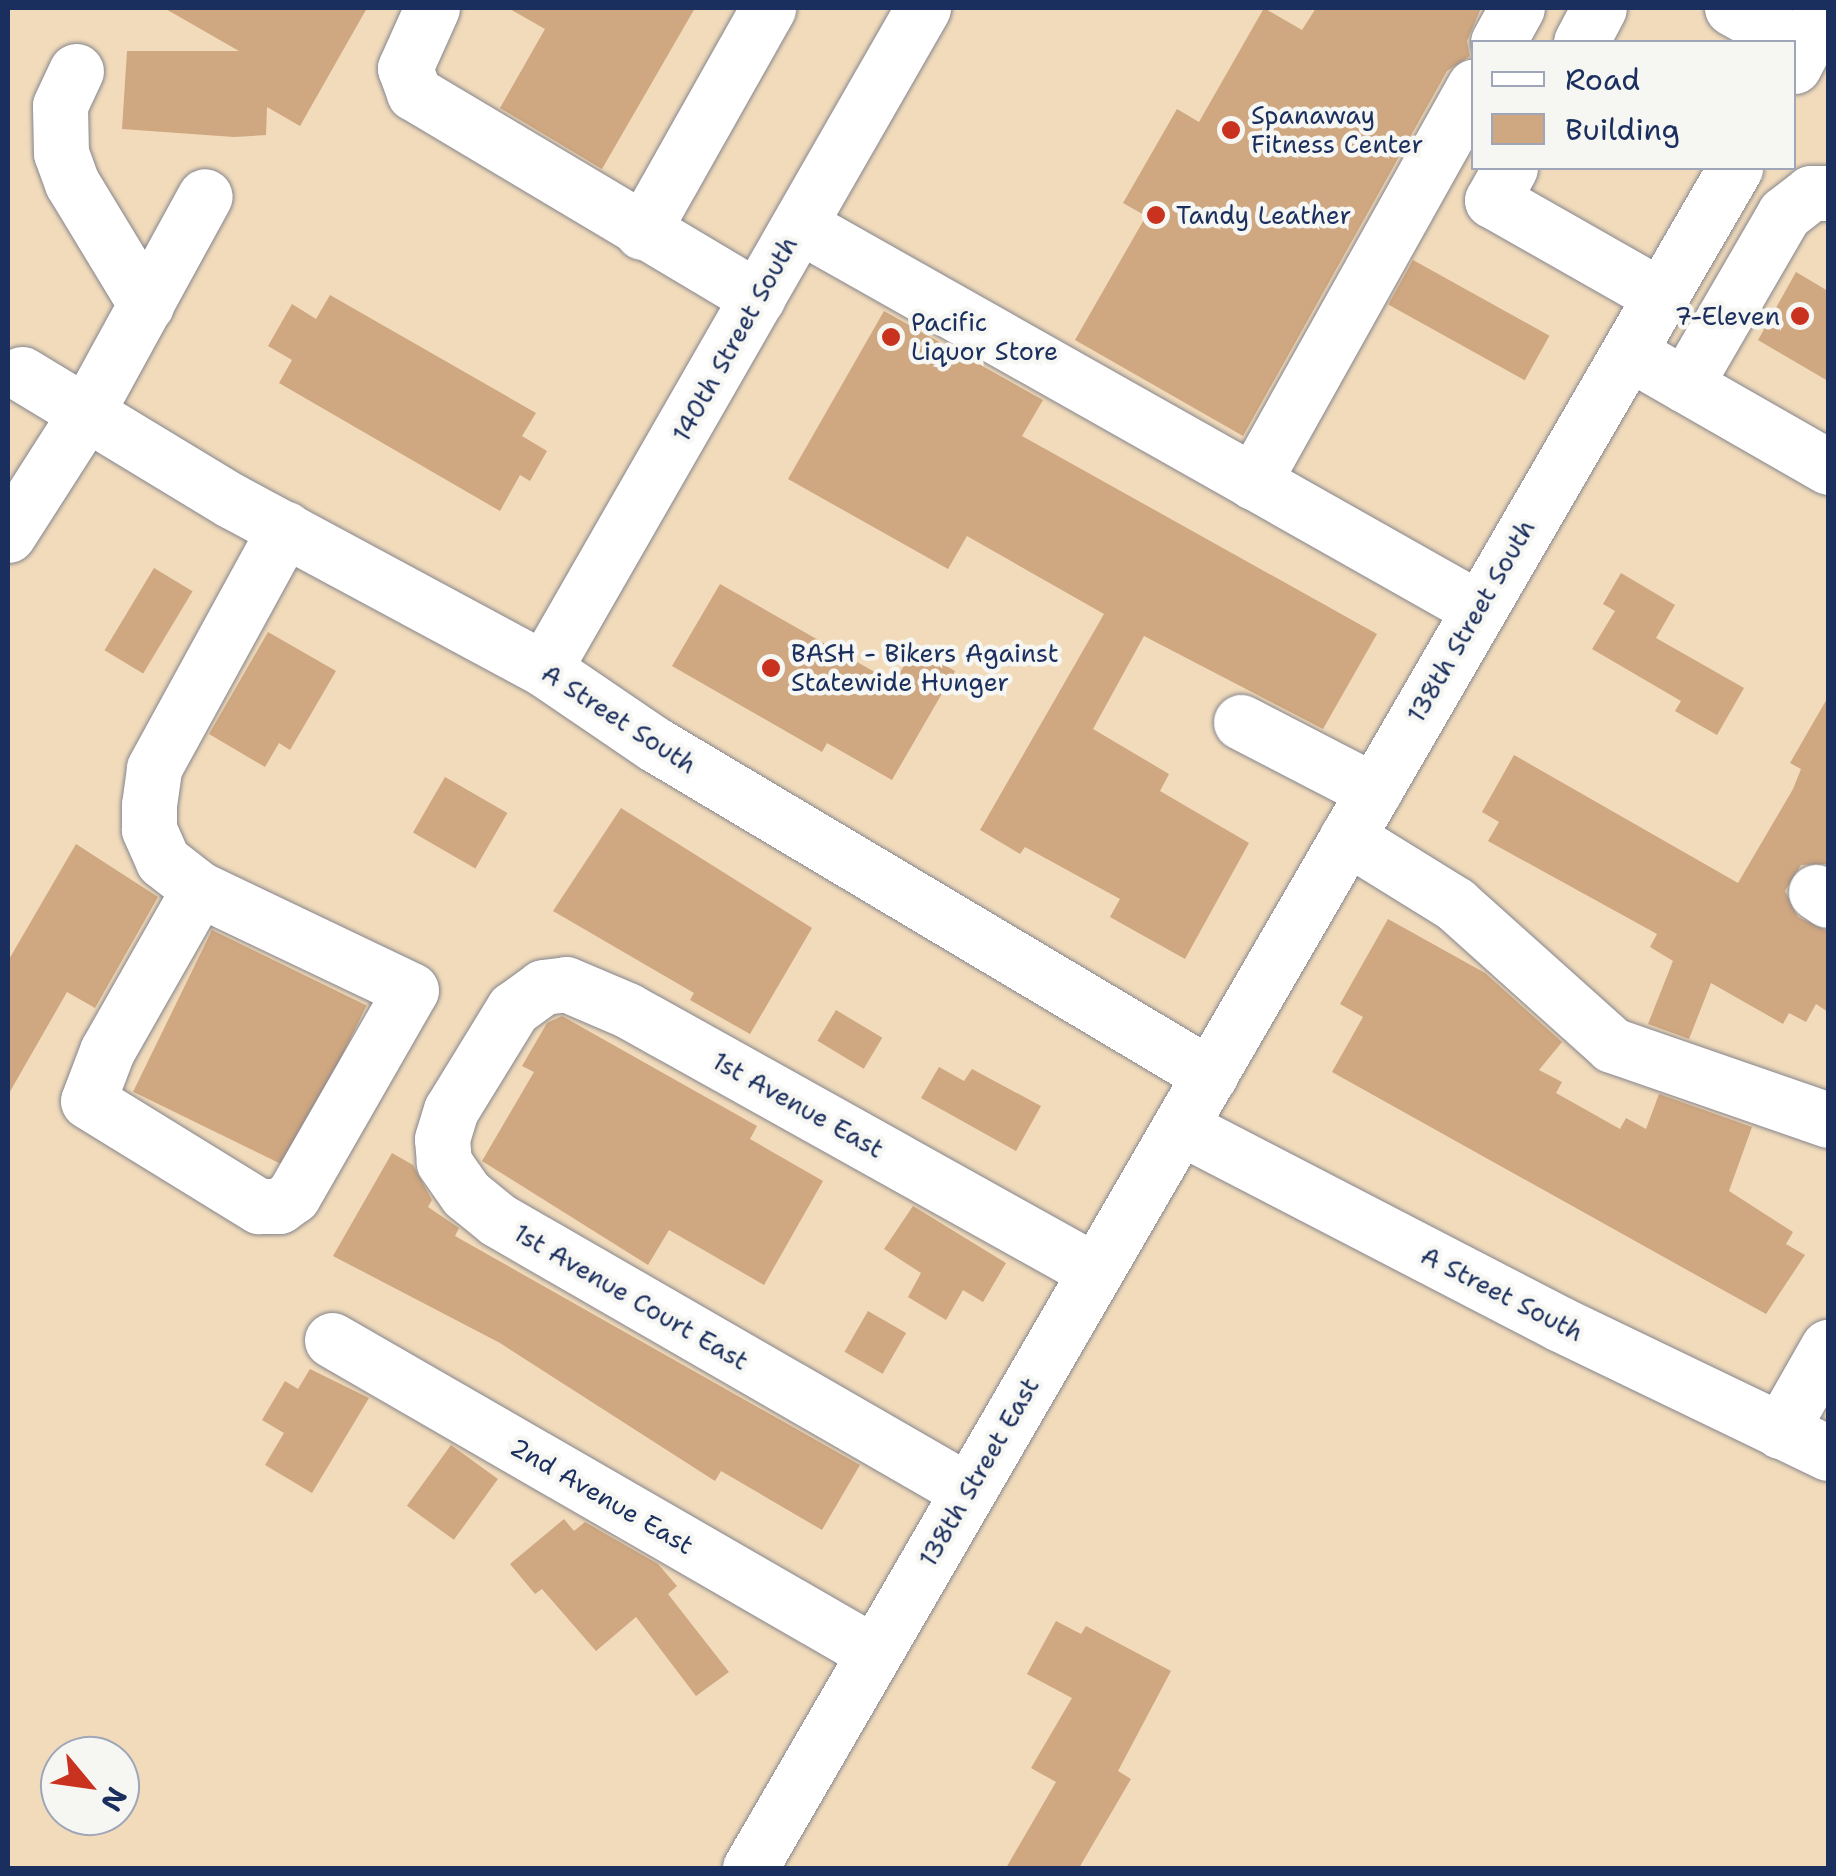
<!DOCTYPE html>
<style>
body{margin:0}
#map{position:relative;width:1836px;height:1876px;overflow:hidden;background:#f1dbbb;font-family:"Shantell Sans",sans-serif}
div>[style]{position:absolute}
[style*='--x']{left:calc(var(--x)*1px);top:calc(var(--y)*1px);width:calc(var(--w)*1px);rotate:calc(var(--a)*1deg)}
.building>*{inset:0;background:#cfa780;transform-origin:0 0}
.roads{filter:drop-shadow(0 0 2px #86858c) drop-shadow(0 0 2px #86858c)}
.minor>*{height:55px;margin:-27.5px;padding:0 27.5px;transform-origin:27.5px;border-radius:27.5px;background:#fff}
.major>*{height:55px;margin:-27.5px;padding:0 27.5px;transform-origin:27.5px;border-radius:27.5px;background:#fff}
.dots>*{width:28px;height:28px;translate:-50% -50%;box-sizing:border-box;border:5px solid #f6f6f2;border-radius:50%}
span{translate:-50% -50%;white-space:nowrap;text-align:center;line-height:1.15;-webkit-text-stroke:9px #f6f6f2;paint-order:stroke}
.poi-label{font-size:25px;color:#1b2f5e}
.left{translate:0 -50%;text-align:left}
.right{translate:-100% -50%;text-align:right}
.street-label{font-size:25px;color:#1b2f5e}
.frame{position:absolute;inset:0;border:10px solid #1b2f5e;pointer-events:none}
.legend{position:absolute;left:1471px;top:40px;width:325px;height:130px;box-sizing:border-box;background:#f6f6f2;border:2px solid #9ea6b7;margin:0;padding:12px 18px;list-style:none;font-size:30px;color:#1b2f5e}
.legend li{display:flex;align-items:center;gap:20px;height:50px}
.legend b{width:50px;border:2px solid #9ea6b7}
.north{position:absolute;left:40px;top:1736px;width:100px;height:100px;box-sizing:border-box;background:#f6f6f2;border:2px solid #9ea6b7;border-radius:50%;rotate:119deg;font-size:28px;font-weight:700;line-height:40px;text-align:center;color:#1b2f5e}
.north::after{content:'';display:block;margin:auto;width:35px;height:45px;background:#c8321e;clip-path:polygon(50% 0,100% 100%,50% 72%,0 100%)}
</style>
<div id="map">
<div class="building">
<div style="clip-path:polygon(164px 8px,367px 8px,300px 126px,267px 107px,266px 135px,234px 137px,122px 129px,127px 51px,239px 51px)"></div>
<div style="clip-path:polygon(508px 8px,695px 8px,602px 169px,500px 108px,545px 29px)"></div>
<div style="clip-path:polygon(1264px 8px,1302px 30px,1316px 8px,1481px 8px,1467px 41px,1470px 56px,1447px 71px,1243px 436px,1075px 340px,1146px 216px,1123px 203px,1177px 109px,1199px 122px)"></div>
<div style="left:1413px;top:260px;width:156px;height:51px;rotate:29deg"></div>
<div style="clip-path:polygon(1796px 272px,1828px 291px,1828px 381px,1758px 340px)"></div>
<div style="clip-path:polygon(330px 295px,536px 413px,522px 436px,547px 451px,530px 481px,520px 475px,500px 511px,279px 383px,292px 360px,268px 346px,292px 304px,316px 319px)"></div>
<div style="clip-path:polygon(884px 311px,1043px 400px,1022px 436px,1377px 634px,1323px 729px,1144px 636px,1093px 729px,1169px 774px,1160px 791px,1249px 843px,1185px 959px,1110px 917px,1120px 899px,1025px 847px,1020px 854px,980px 830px,1104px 614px,967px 536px,948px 569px,788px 479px)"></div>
<div style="left:154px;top:568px;width:45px;height:96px;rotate:31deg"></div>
<div style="clip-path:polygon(1621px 573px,1675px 605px,1656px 638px,1744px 688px,1717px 735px,1675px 711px,1681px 701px,1592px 649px,1615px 611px,1603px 604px)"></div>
<div style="clip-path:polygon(720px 584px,894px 683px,914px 648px,955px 671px,892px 780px,827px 743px,822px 752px,672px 666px)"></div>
<div style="clip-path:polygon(268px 632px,336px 671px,290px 750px,279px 743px,265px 767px,209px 734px)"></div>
<div style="clip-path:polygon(1828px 697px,1828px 864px,1801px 865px,1785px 891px,1798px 917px,1828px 931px,1828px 1012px,1816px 1004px,1806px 1022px,1789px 1013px,1783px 1024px,1711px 983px,1689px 1039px,1648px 1024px,1673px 961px,1650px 947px,1657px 934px,1488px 841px,1499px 822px,1482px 812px,1514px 755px,1738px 883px,1793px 789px,1801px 769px,1790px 763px)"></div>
<div style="left:445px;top:777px;width:72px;height:64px;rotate:30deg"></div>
<div style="clip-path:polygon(621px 808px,812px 928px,750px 1034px,690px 1000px,694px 993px,553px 911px)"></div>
<div style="clip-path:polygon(76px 844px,158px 897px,95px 1008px,67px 992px,8px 1095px,8px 961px)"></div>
<div style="clip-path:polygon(1388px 919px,1485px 973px,1562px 1042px,1539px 1070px,1562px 1082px,1556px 1093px,1620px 1129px,1626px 1118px,1646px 1129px,1659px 1094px,1752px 1127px,1729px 1191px,1793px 1232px,1786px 1244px,1805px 1255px,1766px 1314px,1332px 1072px,1363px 1017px,1340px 1004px)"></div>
<div style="left:212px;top:930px;width:172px;height:180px;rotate:26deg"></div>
<div style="left:836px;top:1010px;width:54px;height:36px;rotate:31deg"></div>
<div style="clip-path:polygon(562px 1016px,757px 1126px,750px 1139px,823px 1181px,764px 1285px,669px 1230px,648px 1265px,482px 1161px,534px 1072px,522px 1066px,547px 1023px)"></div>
<div style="clip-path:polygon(939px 1067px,964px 1081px,972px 1069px,1041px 1106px,1016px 1151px,921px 1098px)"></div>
<div style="clip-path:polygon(392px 1153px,413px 1165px,432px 1200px,428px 1207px,459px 1228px,455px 1236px,860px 1465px,822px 1530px,721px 1471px,715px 1481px,500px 1343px,333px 1256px)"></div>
<div style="clip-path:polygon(913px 1206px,1006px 1263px,983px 1302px,963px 1290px,946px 1320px,908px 1297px,921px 1273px,884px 1249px)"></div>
<div style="left:868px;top:1311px;width:44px;height:47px;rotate:30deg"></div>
<div style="clip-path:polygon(310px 1369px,369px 1398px,312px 1493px,265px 1465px,284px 1433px,262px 1420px,285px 1381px,298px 1389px)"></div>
<div style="left:451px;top:1445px;width:58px;height:75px;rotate:36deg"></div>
<div style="clip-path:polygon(564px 1519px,574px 1531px,585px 1522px,658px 1564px,677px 1586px,668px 1594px,729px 1672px,696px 1696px,636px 1617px,596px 1651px,542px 1589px,535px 1594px,510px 1564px)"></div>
<div style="clip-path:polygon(1056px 1621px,1081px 1634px,1086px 1626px,1171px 1671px,1118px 1771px,1131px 1779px,1079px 1868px,1006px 1868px,1056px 1782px,1031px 1768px,1072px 1698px,1027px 1674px)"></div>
</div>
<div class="roads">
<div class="minor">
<div style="--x:432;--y:8;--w:66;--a:114.2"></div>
<div style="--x:405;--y:68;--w:27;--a:70"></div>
<div style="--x:414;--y:93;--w:400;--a:30.8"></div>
<div style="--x:1498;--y:42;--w:39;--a:-61"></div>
<div style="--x:1581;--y:42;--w:38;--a:-62"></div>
<div style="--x:1794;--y:66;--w:65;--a:-62.7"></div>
<div style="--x:76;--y:71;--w:38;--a:115"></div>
<div style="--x:60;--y:106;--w:47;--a:88.8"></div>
<div style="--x:61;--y:153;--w:32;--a:70"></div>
<div style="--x:72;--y:183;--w:143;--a:58.8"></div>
<div style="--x:1510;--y:168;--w:37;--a:119"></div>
<div style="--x:1492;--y:200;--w:194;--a:29.6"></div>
<div style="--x:799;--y:225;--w:781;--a:29.45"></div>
<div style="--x:642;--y:232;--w:257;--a:-60.6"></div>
<div style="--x:1652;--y:366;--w:203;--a:29.8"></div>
<div style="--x:22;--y:374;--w:245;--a:31.2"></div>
<div style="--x:232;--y:501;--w:354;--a:28.3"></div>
<div style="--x:544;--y:669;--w:135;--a:34.2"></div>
<div style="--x:656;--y:745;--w:645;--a:30.78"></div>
<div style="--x:1685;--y:385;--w:198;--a:-59.9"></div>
<div style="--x:1784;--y:214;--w:34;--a:-38"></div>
<div style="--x:1811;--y:193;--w:17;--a:0"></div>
<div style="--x:1253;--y:482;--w:453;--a:-60.8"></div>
<div style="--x:8;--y:535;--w:145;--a:-57.4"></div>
<div style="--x:86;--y:413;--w:247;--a:-61.3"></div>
<div style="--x:544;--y:669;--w:762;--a:-60.17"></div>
<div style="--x:1241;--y:722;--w:150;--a:27.4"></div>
<div style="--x:1347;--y:837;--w:127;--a:31.8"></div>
<div style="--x:1455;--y:904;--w:211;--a:41.9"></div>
<div style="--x:1612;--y:1045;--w:229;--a:19.1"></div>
<div style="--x:199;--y:889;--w:186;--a:119.6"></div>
<div style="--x:107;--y:1051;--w:53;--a:110.8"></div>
<div style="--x:88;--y:1101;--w:201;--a:31.6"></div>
<div style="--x:259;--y:1206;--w:20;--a:0"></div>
<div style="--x:279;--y:1206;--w:17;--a:-36"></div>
<div style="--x:293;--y:1196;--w:237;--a:-60.2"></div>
<div style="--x:411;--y:990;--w:235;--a:-154.5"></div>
<div style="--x:199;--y:889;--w:46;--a:-142.1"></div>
<div style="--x:163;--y:861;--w:35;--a:-114"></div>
<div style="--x:149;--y:829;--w:24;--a:-90"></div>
<div style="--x:149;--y:805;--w:37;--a:-82"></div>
<div style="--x:154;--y:768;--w:273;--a:-61.3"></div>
<div style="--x:1816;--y:892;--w:14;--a:34"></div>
<div style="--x:1180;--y:1127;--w:426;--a:27.4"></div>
<div style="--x:1558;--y:1323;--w:300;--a:25.7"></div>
<div style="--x:332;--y:1340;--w:625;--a:29.97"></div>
<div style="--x:1780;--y:1431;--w:97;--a:-60.3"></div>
<div style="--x:968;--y:1491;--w:543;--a:-150.03"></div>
<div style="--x:498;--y:1220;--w:41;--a:-140.9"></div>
<div style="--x:466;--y:1194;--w:39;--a:-125"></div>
<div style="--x:444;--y:1162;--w:23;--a:-95"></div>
<div style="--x:442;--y:1139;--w:30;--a:-73"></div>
<div style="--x:451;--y:1110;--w:119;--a:-58.5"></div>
<div style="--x:513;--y:1009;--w:37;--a:-36"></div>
<div style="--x:543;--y:987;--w:23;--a:-7"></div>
<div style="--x:566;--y:984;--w:66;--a:23.1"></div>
<div style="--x:627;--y:1010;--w:536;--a:29.15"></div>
<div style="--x:750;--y:1868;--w:1965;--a:-59.91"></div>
</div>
<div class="major">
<div style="--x:1732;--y:8;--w:70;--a:29.1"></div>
</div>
</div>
<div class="dots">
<div style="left:1231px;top:130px;background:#c8321e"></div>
<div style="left:1156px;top:215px;background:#c8321e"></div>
<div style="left:1800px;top:316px;background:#c8321e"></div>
<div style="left:891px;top:337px;background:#c8321e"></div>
<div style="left:771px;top:668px;background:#c8321e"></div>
</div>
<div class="poi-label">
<span class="left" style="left:1251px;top:130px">Spanaway<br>Fitness Center</span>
<span class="left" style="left:1176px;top:215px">Tandy Leather</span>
<span class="right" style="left:1780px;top:316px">7-Eleven</span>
<span class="left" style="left:911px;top:337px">Pacific<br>Liquor Store</span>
<span class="left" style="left:791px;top:668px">BASH - Bikers Against<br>Statewide Hunger</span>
</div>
<div class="street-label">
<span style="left:735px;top:339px;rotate:-61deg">140th Street South</span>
<span style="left:1471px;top:621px;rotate:-60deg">138th Street South</span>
<span style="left:619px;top:719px;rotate:33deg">A Street South</span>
<span style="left:798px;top:1105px;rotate:29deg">1st Avenue East</span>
<span style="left:1502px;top:1294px;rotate:27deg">A Street South</span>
<span style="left:631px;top:1297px;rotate:30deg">1st Avenue Court East</span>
<span style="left:979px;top:1472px;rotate:-60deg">138th Street East</span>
<span style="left:602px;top:1496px;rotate:30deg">2nd Avenue East</span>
</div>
<div class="frame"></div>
<ul class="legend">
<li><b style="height:12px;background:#fff"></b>Road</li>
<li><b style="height:28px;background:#cfa780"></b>Building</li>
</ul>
<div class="north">N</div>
</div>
